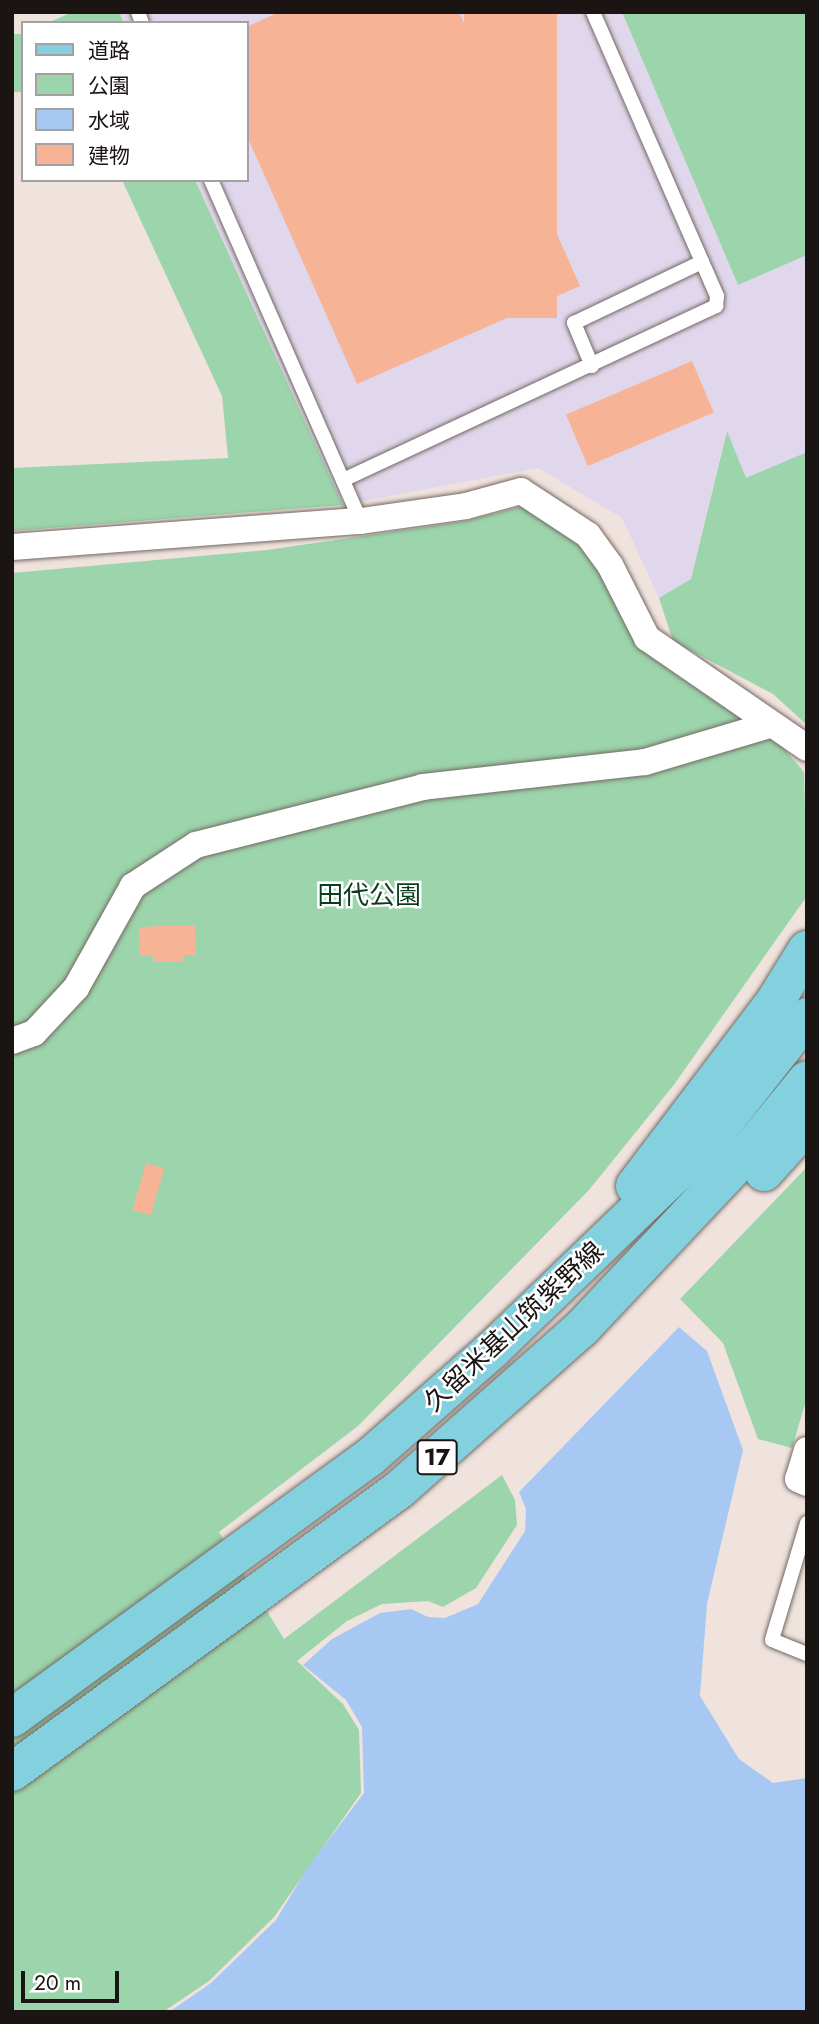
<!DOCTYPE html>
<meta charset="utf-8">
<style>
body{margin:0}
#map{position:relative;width:819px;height:2024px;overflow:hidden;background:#f0e3dd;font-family:Jost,"Noto Sans JP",sans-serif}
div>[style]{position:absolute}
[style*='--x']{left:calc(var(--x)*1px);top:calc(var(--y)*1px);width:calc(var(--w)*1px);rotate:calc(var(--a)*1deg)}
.industrial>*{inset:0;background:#e1d7ec}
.green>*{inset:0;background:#9cd4ab;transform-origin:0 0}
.water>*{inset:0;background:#a8c8f4}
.building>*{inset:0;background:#f7b396;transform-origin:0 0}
.roads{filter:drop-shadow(0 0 2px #756964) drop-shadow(0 0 2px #756964)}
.service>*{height:14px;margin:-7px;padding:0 7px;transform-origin:7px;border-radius:7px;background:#fff}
.minor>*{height:26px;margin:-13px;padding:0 13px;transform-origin:13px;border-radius:13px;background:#fff}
.primary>*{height:38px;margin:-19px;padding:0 19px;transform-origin:19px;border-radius:19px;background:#83d1df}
span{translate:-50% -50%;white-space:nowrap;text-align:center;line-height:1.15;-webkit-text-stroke:5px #fff;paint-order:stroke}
.shield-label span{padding:2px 5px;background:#fff;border:2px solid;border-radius:5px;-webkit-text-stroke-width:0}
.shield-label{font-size:24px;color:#1a1513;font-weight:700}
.park-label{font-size:26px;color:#0c3c20}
.street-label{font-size:26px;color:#1a1513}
.frame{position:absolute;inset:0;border:14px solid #1a1513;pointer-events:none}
.legend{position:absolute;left:21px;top:21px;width:228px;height:161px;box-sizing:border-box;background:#fff;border:2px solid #a3a1a1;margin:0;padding:9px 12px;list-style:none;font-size:21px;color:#1a1513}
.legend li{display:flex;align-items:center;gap:14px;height:35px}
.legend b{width:35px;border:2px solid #a3a1a1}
.scale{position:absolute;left:21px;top:1971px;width:98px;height:32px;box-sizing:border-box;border:4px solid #1a1513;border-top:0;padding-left:9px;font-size:21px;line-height:24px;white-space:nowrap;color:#1a1513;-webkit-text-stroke:5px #fff;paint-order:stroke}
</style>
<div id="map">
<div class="industrial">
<div style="clip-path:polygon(119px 12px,622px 12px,738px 285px,807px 255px,807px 452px,746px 479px,726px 432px,691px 579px,659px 598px,622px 518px,538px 468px,343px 505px,195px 180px,247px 180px,247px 23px,124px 23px)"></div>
</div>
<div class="green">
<div style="clip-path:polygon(72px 12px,119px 12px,124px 23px,48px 23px)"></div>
<div style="clip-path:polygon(622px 12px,807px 12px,807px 255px,738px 285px)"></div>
<div style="left:23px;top:34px;width:58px;height:12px;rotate:90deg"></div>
<div style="clip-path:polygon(122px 180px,195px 180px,343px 505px,12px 531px,12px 468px,228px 458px,222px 396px)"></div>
<div style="clip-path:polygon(727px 431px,746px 478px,807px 452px,807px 725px,773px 694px,673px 641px,659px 598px,691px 579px)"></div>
<div style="clip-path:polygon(527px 505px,583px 545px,643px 650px,780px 744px,804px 772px,807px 896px,673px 1086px,589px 1190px,358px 1426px,219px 1532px,284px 1639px,502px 1475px,515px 1500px,517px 1525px,476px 1588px,443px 1607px,428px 1601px,382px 1604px,347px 1621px,297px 1661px,343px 1704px,359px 1730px,361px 1793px,274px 1917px,209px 1981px,163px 2012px,12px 2012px,12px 573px,267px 550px,466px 521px)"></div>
<div style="clip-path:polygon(807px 1167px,807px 1397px,792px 1448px,758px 1439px,723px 1343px,680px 1299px)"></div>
</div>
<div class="water">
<div style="clip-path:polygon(679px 1327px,707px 1351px,743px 1450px,707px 1604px,700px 1696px,739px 1759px,773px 1783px,807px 1778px,807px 2012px,169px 2012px,211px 1983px,276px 1920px,308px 1867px,364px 1793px,362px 1727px,346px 1700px,303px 1665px,332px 1639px,380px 1613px,411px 1609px,428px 1617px,445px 1618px,478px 1604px,525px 1531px,526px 1509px,519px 1492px)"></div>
</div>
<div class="building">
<div style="clip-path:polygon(279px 12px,459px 12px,580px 286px,357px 384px,247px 136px,247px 27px)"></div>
<div style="left:464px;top:12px;width:93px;height:306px"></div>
<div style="left:692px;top:361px;width:56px;height:137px;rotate:67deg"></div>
<div style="clip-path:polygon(195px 925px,196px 955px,183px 955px,184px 961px,153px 962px,153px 955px,140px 956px,139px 927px)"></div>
<div style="left:146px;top:1163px;width:19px;height:49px;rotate:16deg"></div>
</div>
<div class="roads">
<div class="service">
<div style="--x:138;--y:12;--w:12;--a:70"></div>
<div style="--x:211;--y:180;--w:373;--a:66.3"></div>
<div style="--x:592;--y:366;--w:47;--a:-112.7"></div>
<div style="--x:574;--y:323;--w:142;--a:-25.5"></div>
<div style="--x:343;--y:480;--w:412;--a:-25"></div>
<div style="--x:716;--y:306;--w:10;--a:-84"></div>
<div style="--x:717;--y:296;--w:310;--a:-113.6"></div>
<div style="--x:807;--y:1523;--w:122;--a:106.7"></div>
<div style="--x:772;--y:1640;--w:38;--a:22"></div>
</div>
<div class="minor">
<div style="--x:12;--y:547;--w:350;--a:-4.3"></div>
<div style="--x:361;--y:521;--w:106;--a:-8.1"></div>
<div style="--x:466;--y:506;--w:57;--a:-15.3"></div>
<div style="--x:521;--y:491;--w:80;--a:33.3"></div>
<div style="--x:588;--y:535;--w:37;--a:54"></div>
<div style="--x:610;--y:565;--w:82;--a:63.1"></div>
<div style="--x:647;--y:638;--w:194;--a:34.5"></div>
<div style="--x:12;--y:1041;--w:23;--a:-20"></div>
<div style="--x:34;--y:1033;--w:62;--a:-47"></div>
<div style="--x:76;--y:988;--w:117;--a:-60.8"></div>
<div style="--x:133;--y:886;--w:75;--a:-33.1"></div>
<div style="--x:196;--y:845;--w:234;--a:-14.3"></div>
<div style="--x:423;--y:787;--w:223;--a:-6.4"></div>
<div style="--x:645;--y:762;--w:129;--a:-16.6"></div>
<div style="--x:807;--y:1450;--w:30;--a:107"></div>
<div style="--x:798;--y:1479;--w:10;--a:24"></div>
</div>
<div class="primary">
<div style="--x:764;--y:1172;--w:64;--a:-48.1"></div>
<div style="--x:635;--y:1186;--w:233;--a:-52.8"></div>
<div style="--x:776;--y:1000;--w:59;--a:-58.2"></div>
<div style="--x:12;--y:1718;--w:442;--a:-36.1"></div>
<div style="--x:369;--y:1458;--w:164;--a:-41.3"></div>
<div style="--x:492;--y:1350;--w:301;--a:-43.9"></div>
<div style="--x:709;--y:1141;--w:158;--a:-51.7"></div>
<div style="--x:12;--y:1772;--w:480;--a:-36.1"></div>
<div style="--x:400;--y:1489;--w:243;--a:-41.5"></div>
<div style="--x:582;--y:1328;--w:245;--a:-46.7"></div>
<div style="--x:750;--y:1150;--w:90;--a:-50.8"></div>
</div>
</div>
<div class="shield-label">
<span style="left:437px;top:1457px">17</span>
</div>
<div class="park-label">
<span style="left:369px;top:896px">田代公園</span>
</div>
<div class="street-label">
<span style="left:514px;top:1327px;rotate:-43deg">久留米基山筑紫野線</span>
</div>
<div class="frame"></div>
<ul class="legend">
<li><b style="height:9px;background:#83d1df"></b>道路</li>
<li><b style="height:19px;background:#9cd4ab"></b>公園</li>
<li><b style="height:19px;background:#a8c8f4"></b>水域</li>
<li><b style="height:19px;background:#f7b396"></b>建物</li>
</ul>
<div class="scale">20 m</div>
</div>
